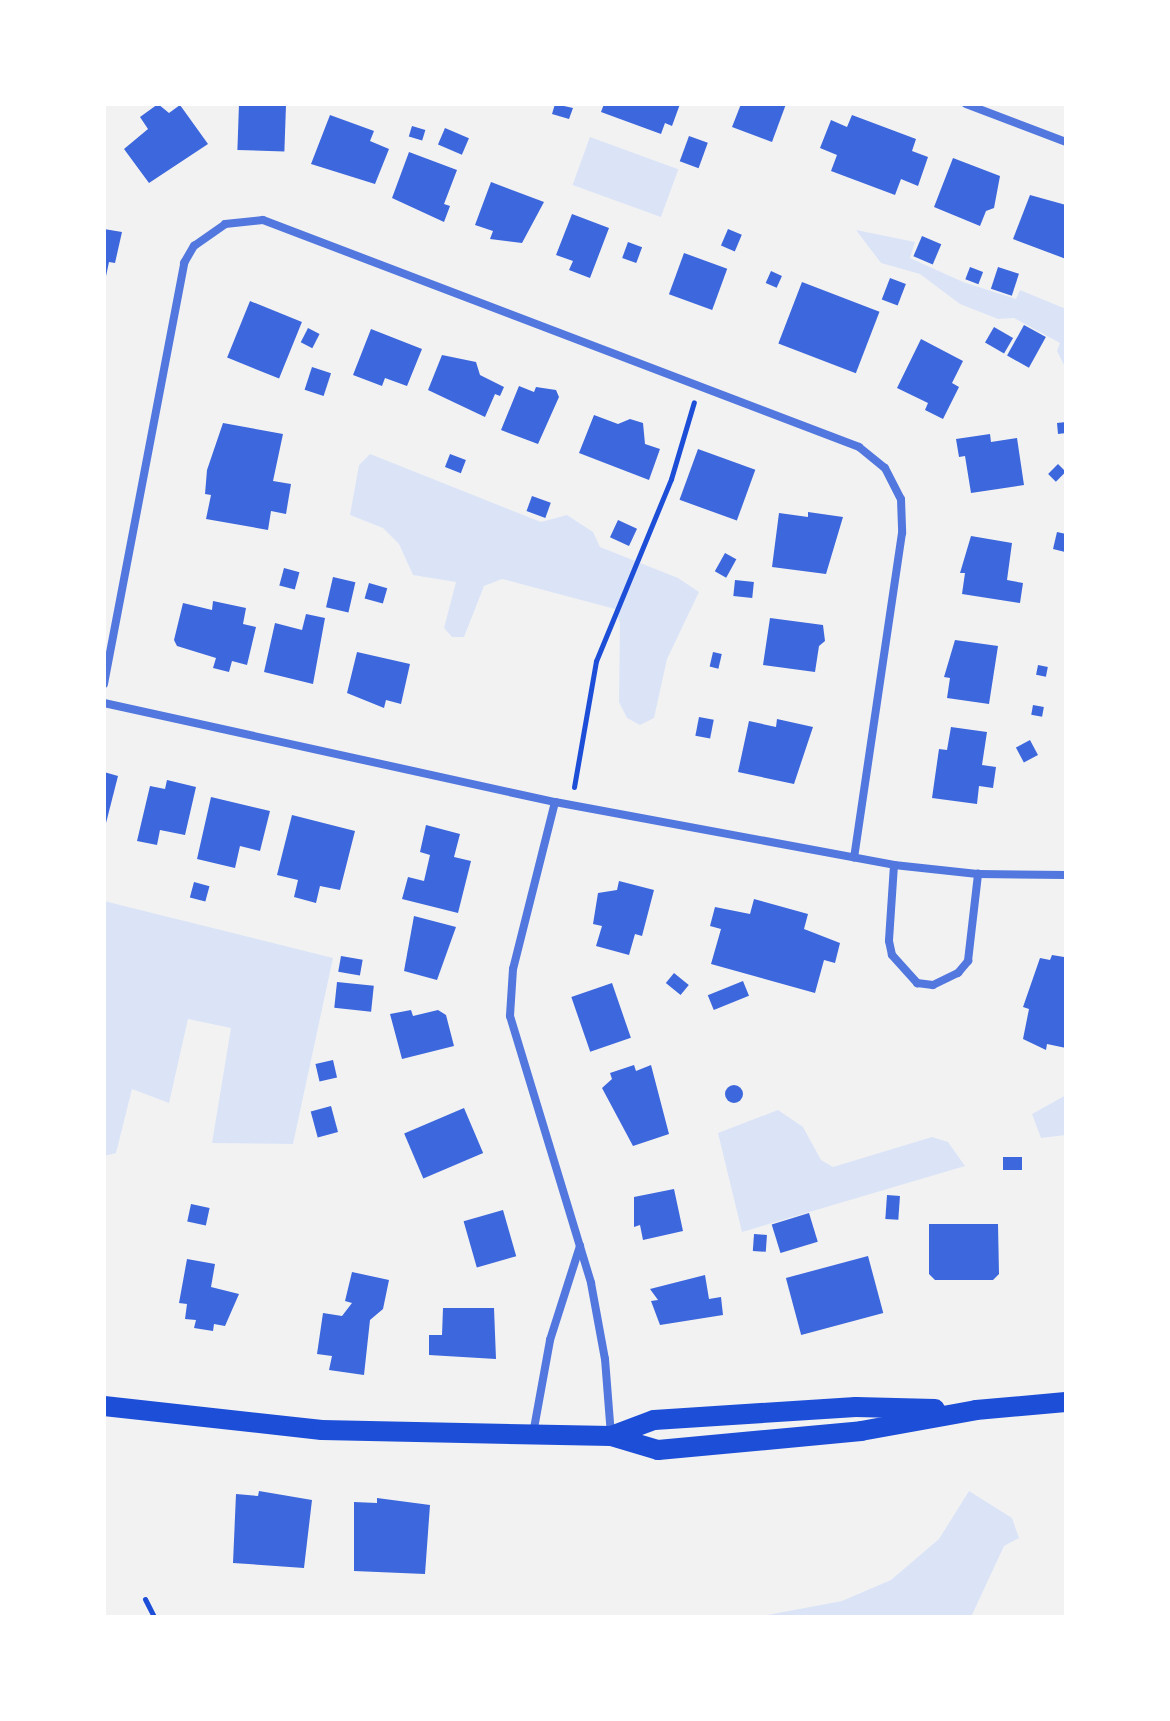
<!DOCTYPE html>
<style>
body{margin:0}
#map{position:relative;width:1170px;height:1721px;overflow:hidden;background:#f2f2f2;font-family:Rubik,sans-serif}
div>[style]{position:absolute}
[style*='--x']{left:calc(var(--x)*1px);top:calc(var(--y)*1px);width:calc(var(--w)*1px);rotate:calc(var(--a)*1deg)}
.green>*{inset:0;background:#dbe4f7;transform-origin:0 0}
.building>*{inset:0;background:#3d67dc;transform-origin:0 0}
.round{border-radius:50%}
.path>*{height:5px;margin:-2.5px;padding:0 2.5px;transform-origin:2.5px;border-radius:2.5px;background:#1d4ed8}
.minor>*{height:8px;margin:-4px;padding:0 4px;transform-origin:4px;border-radius:4px;background:#5277de}
.primary>*{height:20px;margin:-10px;padding:0 10px;transform-origin:10px;border-radius:10px;background:#1d4ed8}
span{translate:-50% -50%;white-space:nowrap;text-align:center;line-height:1.15;-webkit-text-stroke:8px #fff;paint-order:stroke}
.frame{position:absolute;inset:0;border:106px solid #fff;pointer-events:none}
</style>
<div id="map">
<div class="green">
<div style="left:590px;top:137px;width:94px;height:51px;rotate:20deg"></div>
<div style="clip-path:polygon(856px 230px,915px 242px,910px 258px,963px 282px,1016px 299px,1020px 290px,1066px 309px,1066px 369px,1057px 351px,1060px 343px,1014px 318px,998px 319px,960px 304px,920px 274px,881px 263px)"></div>
<div style="clip-path:polygon(370px 454px,541px 522px,567px 515px,593px 532px,600px 547px,678px 578px,699px 592px,667px 659px,654px 718px,640px 725px,627px 718px,619px 702px,620px 623px,615px 609px,502px 579px,484px 586px,464px 637px,452px 637px,444px 628px,456px 582px,413px 575px,399px 544px,383px 528px,350px 515px,359px 465px)"></div>
<div style="clip-path:polygon(104px 901px,333px 958px,293px 1144px,212px 1143px,231px 1028px,188px 1019px,169px 1103px,132px 1089px,116px 1153px,104px 1156px)"></div>
<div style="clip-path:polygon(1066px 1095px,1066px 1135px,1041px 1138px,1032px 1114px)"></div>
<div style="clip-path:polygon(778px 1110px,803px 1127px,821px 1160px,833px 1167px,932px 1137px,948px 1142px,965px 1166px,742px 1232px,718px 1133px)"></div>
<div style="clip-path:polygon(969px 1491px,1012px 1518px,1019px 1538px,1004px 1546px,971px 1617px,756px 1617px,842px 1601px,891px 1580px,939px 1539px)"></div>
</div>
<div class="building">
<div style="clip-path:polygon(158px 104px,169px 113px,180px 105px,208px 144px,149px 183px,124px 149px,148px 129px,140px 117px)"></div>
<div style="left:239px;top:104px;width:47px;height:46px;rotate:2deg"></div>
<div style="clip-path:polygon(555px 104px,573px 108px,569px 119px,552px 114px)"></div>
<div style="clip-path:polygon(604px 104px,680px 104px,672px 126px,665px 123px,661px 134px,601px 112px)"></div>
<div style="clip-path:polygon(741px 104px,786px 104px,772px 142px,732px 127px)"></div>
<div style="clip-path:polygon(330px 115px,374px 131px,370px 141px,389px 149px,375px 184px,311px 164px)"></div>
<div style="clip-path:polygon(852px 115px,916px 139px,912px 151px,928px 157px,918px 186px,901px 179px,895px 195px,831px 171px,837px 155px,820px 148px,831px 120px,847px 127px)"></div>
<div style="left:412px;top:126px;width:14px;height:11px;rotate:17deg"></div>
<div style="left:445px;top:128px;width:26px;height:18px;rotate:23deg"></div>
<div style="left:689px;top:136px;width:20px;height:27px;rotate:20deg"></div>
<div style="clip-path:polygon(409px 152px,457px 170px,444px 204px,450px 206px,444px 222px,392px 198px)"></div>
<div style="clip-path:polygon(953px 158px,1000px 176px,994px 208px,986px 211px,980px 226px,934px 207px)"></div>
<div style="clip-path:polygon(491px 182px,544px 202px,522px 243px,490px 239px,493px 231px,475px 225px)"></div>
<div style="clip-path:polygon(1030px 195px,1066px 205px,1066px 259px,1013px 239px)"></div>
<div style="clip-path:polygon(572px 214px,609px 228px,590px 278px,569px 270px,573px 261px,556px 255px)"></div>
<div style="clip-path:polygon(104px 229px,122px 232px,115px 263px,109px 262px,105px 281px)"></div>
<div style="left:728px;top:229px;width:15px;height:18px;rotate:23deg"></div>
<div style="left:922px;top:236px;width:21px;height:22px;rotate:23deg"></div>
<div style="left:628px;top:242px;width:15px;height:17px;rotate:20deg"></div>
<div style="left:684px;top:253px;width:46px;height:44px;rotate:20deg"></div>
<div style="left:970px;top:267px;width:14px;height:13px;rotate:21deg"></div>
<div style="left:998px;top:267px;width:22px;height:23px;rotate:18deg"></div>
<div style="left:771px;top:271px;width:12px;height:13px;rotate:24deg"></div>
<div style="left:890px;top:278px;width:17px;height:23px;rotate:21deg"></div>
<div style="left:802px;top:282px;width:83px;height:66px;rotate:21deg"></div>
<div style="left:250px;top:301px;width:56px;height:61px;rotate:22deg"></div>
<div style="left:1024px;top:325px;width:25px;height:35px;rotate:29deg"></div>
<div style="left:994px;top:327px;width:22px;height:18px;rotate:30deg"></div>
<div style="left:308px;top:328px;width:13px;height:16px;rotate:27deg"></div>
<div style="clip-path:polygon(371px 329px,422px 349px,407px 386px,385px 378px,382px 386px,353px 375px)"></div>
<div style="clip-path:polygon(921px 339px,963px 361px,952px 383px,959px 387px,943px 419px,925px 410px,928px 403px,897px 388px)"></div>
<div style="clip-path:polygon(442px 355px,476px 362px,480px 375px,504px 387px,500px 396px,495px 394px,485px 417px,428px 390px)"></div>
<div style="left:312px;top:367px;width:20px;height:24px;rotate:18deg"></div>
<div style="clip-path:polygon(519px 386px,534px 392px,536px 387px,556px 390px,559px 397px,538px 444px,501px 430px)"></div>
<div style="clip-path:polygon(594px 415px,618px 424px,630px 419px,643px 423px,645px 444px,660px 449px,649px 480px,579px 453px)"></div>
<div style="clip-path:polygon(1066px 422px,1066px 433px,1058px 434px,1057px 423px)"></div>
<div style="clip-path:polygon(223px 423px,283px 434px,273px 481px,291px 484px,286px 514px,271px 511px,268px 530px,206px 519px,211px 495px,205px 494px,207px 470px)"></div>
<div style="clip-path:polygon(990px 434px,991px 442px,1017px 438px,1024px 485px,971px 493px,965px 456px,959px 457px,956px 439px)"></div>
<div style="left:698px;top:449px;width:61px;height:54px;rotate:20deg"></div>
<div style="left:450px;top:454px;width:17px;height:14px;rotate:21deg"></div>
<div style="left:1058px;top:464px;width:11px;height:14px;rotate:45deg"></div>
<div style="left:532px;top:496px;width:20px;height:16px;rotate:20deg"></div>
<div style="clip-path:polygon(808px 512px,843px 517px,826px 574px,772px 567px,779px 513px,808px 517px)"></div>
<div style="left:618px;top:520px;width:21px;height:19px;rotate:25deg"></div>
<div style="clip-path:polygon(1057px 532px,1066px 534px,1065px 552px,1053px 549px)"></div>
<div style="clip-path:polygon(971px 536px,1012px 543px,1007px 580px,1023px 583px,1020px 603px,962px 594px,965px 573px,960px 573px)"></div>
<div style="left:725px;top:553px;width:13px;height:21px;rotate:29deg"></div>
<div style="left:284px;top:568px;width:16px;height:18px;rotate:15deg"></div>
<div style="left:333px;top:577px;width:23px;height:31px;rotate:13deg"></div>
<div style="left:735px;top:580px;width:19px;height:16px;rotate:6deg"></div>
<div style="left:369px;top:583px;width:19px;height:16px;rotate:16deg"></div>
<div style="clip-path:polygon(213px 601px,246px 608px,243px 624px,256px 627px,247px 665px,232px 661px,229px 672px,213px 668px,216px 658px,177px 646px,174px 640px,183px 603px,212px 610px)"></div>
<div style="clip-path:polygon(306px 614px,325px 618px,313px 684px,264px 672px,275px 623px,302px 630px)"></div>
<div style="clip-path:polygon(770px 618px,823px 625px,825px 641px,819px 646px,815px 672px,763px 665px)"></div>
<div style="clip-path:polygon(955px 640px,998px 646px,989px 704px,947px 698px,950px 678px,944px 677px)"></div>
<div style="clip-path:polygon(357px 652px,410px 664px,401px 704px,386px 700px,384px 708px,347px 693px)"></div>
<div style="left:713px;top:652px;width:9px;height:15px;rotate:13deg"></div>
<div style="left:1038px;top:665px;width:10px;height:10px;rotate:11deg"></div>
<div style="left:1033px;top:705px;width:11px;height:10px;rotate:10deg"></div>
<div style="left:699px;top:717px;width:15px;height:19px;rotate:11deg"></div>
<div style="clip-path:polygon(777px 719px,813px 727px,794px 784px,738px 772px,749px 721px,776px 727px)"></div>
<div style="clip-path:polygon(951px 727px,987px 732px,982px 765px,996px 767px,993px 788px,979px 786px,977px 804px,932px 798px,939px 749px,947px 750px)"></div>
<div style="left:1030px;top:740px;width:17px;height:16px;rotate:62deg"></div>
<div style="clip-path:polygon(104px 772px,118px 776px,105px 827px,104px 827px)"></div>
<div style="clip-path:polygon(167px 780px,196px 787px,185px 835px,160px 830px,157px 845px,137px 841px,150px 786px,165px 789px)"></div>
<div style="clip-path:polygon(211px 797px,270px 811px,260px 851px,240px 846px,235px 868px,197px 859px)"></div>
<div style="clip-path:polygon(292px 815px,355px 831px,340px 890px,320px 886px,316px 903px,294px 897px,298px 880px,277px 875px)"></div>
<div style="clip-path:polygon(426px 825px,460px 834px,454px 857px,471px 861px,458px 913px,402px 899px,408px 877px,424px 881px,430px 855px,420px 852px)"></div>
<div style="clip-path:polygon(619px 881px,654px 890px,642px 936px,635px 934px,629px 955px,596px 946px,602px 926px,593px 924px,598px 893px,617px 890px)"></div>
<div style="left:194px;top:882px;width:16px;height:16px;rotate:15deg"></div>
<div style="clip-path:polygon(754px 899px,808px 914px,804px 929px,840px 943px,835px 963px,824px 960px,815px 993px,711px 964px,721px 929px,710px 926px,715px 907px,750px 914px)"></div>
<div style="clip-path:polygon(414px 916px,456px 927px,437px 980px,404px 971px)"></div>
<div style="clip-path:polygon(1052px 955px,1064px 957px,1066px 964px,1066px 1048px,1047px 1044px,1046px 1050px,1023px 1039px,1029px 1009px,1023px 1007px,1040px 958px,1050px 960px)"></div>
<div style="left:341px;top:956px;width:22px;height:16px;rotate:10deg"></div>
<div style="left:674px;top:973px;width:19px;height:13px;rotate:39deg"></div>
<div style="left:743px;top:981px;width:16px;height:38px;rotate:68deg"></div>
<div style="left:337px;top:982px;width:37px;height:26px;rotate:6deg"></div>
<div style="left:612px;top:983px;width:58px;height:43px;rotate:71deg"></div>
<div style="clip-path:polygon(411px 1010px,413px 1016px,438px 1010px,446px 1015px,454px 1046px,402px 1059px,390px 1014px)"></div>
<div style="left:333px;top:1060px;width:18px;height:18px;rotate:77deg"></div>
<div style="clip-path:polygon(634px 1065px,636px 1071px,651px 1065px,669px 1134px,633px 1146px,602px 1088px,612px 1079px,610px 1073px)"></div>
<div class="round" style="left:725px;top:1085px;width:18px;height:18px"></div>
<div style="left:331px;top:1106px;width:27px;height:21px;rotate:75deg"></div>
<div style="left:464px;top:1108px;width:49px;height:65px;rotate:67deg"></div>
<div style="left:1022px;top:1157px;width:13px;height:19px;rotate:90deg"></div>
<div style="clip-path:polygon(674px 1189px,683px 1231px,643px 1240px,640px 1225px,634px 1227px,634px 1197px)"></div>
<div style="left:887px;top:1195px;width:13px;height:24px;rotate:4deg"></div>
<div style="left:191px;top:1204px;width:19px;height:18px;rotate:12deg"></div>
<div style="left:503px;top:1210px;width:48px;height:41px;rotate:74deg"></div>
<div style="left:809px;top:1213px;width:30px;height:39px;rotate:73deg"></div>
<div style="clip-path:polygon(929px 1224px,998px 1224px,999px 1274px,993px 1280px,935px 1280px,929px 1274px)"></div>
<div style="left:754px;top:1234px;width:13px;height:17px;rotate:4deg"></div>
<div style="left:868px;top:1256px;width:59px;height:85px;rotate:75deg"></div>
<div style="clip-path:polygon(187px 1259px,215px 1264px,211px 1287px,239px 1294px,225px 1326px,214px 1324px,213px 1331px,194px 1328px,196px 1320px,185px 1319px,187px 1304px,179px 1303px)"></div>
<div style="clip-path:polygon(352px 1272px,389px 1280px,383px 1309px,370px 1320px,364px 1375px,329px 1370px,332px 1356px,317px 1354px,323px 1313px,342px 1316px,352px 1303px,345px 1301px)"></div>
<div style="clip-path:polygon(705px 1275px,709px 1299px,721px 1297px,723px 1315px,660px 1325px,651px 1301px,658px 1300px,650px 1289px)"></div>
<div style="clip-path:polygon(443px 1308px,494px 1308px,496px 1359px,429px 1355px,429px 1335px,442px 1335px)"></div>
<div style="clip-path:polygon(259px 1491px,312px 1500px,304px 1568px,233px 1563px,236px 1494px,258px 1496px)"></div>
<div style="clip-path:polygon(377px 1498px,430px 1505px,425px 1574px,354px 1571px,354px 1502px,377px 1503px)"></div>
</div>
<div class="path">
<div style="--x:574;--y:787;--w:128;--a:-80.1"></div>
<div style="--x:596;--y:661;--w:197;--a:-67.6"></div>
<div style="--x:671;--y:479;--w:80;--a:-73.4"></div>
<div style="--x:145;--y:1599;--w:20;--a:63"></div>
</div>
<div class="minor">
<div style="--x:966;--y:104;--w:107;--a:20.8"></div>
<div style="--x:104;--y:684;--w:429;--a:-79.2"></div>
<div style="--x:184;--y:263;--w:20;--a:-60"></div>
<div style="--x:194;--y:246;--w:38;--a:-35"></div>
<div style="--x:225;--y:224;--w:38;--a:-6"></div>
<div style="--x:263;--y:220;--w:638;--a:20.85"></div>
<div style="--x:859;--y:447;--w:33;--a:39"></div>
<div style="--x:885;--y:468;--w:35;--a:63"></div>
<div style="--x:901;--y:499;--w:34;--a:88"></div>
<div style="--x:902;--y:533;--w:328;--a:98.4"></div>
<div style="--x:104;--y:703;--w:462;--a:12.4"></div>
<div style="--x:555;--y:802;--w:345;--a:10.5"></div>
<div style="--x:894;--y:865;--w:84;--a:6.1"></div>
<div style="--x:978;--y:874;--w:88;--a:0.7"></div>
<div style="--x:555;--y:802;--w:172;--a:104.1"></div>
<div style="--x:513;--y:969;--w:47;--a:93.7"></div>
<div style="--x:510;--y:1016;--w:279;--a:73.1"></div>
<div style="--x:591;--y:1283;--w:77;--a:79.6"></div>
<div style="--x:605;--y:1359;--w:76;--a:85.5"></div>
<div style="--x:894;--y:865;--w:76;--a:93.8"></div>
<div style="--x:889;--y:941;--w:14;--a:78"></div>
<div style="--x:892;--y:955;--w:38;--a:48"></div>
<div style="--x:917;--y:983;--w:16;--a:7"></div>
<div style="--x:933;--y:985;--w:28;--a:-26"></div>
<div style="--x:958;--y:973;--w:16;--a:-50"></div>
<div style="--x:968;--y:961;--w:88;--a:-83.4"></div>
<div style="--x:533;--y:1434;--w:96;--a:-79.7"></div>
<div style="--x:550;--y:1340;--w:99;--a:-72.3"></div>
</div>
<div class="primary">
<div style="--x:104;--y:1406;--w:219;--a:6.3"></div>
<div style="--x:322;--y:1430;--w:289;--a:1.2"></div>
<div style="--x:611;--y:1436;--w:49;--a:16.6"></div>
<div style="--x:658;--y:1450;--w:204;--a:-5.3"></div>
<div style="--x:861;--y:1431;--w:117;--a:-10.3"></div>
<div style="--x:976;--y:1410;--w:90;--a:-5.1"></div>
<div style="--x:611;--y:1436;--w:46;--a:-20.4"></div>
<div style="--x:654;--y:1420;--w:202;--a:-3.7"></div>
<div style="--x:856;--y:1407;--w:79;--a:1.5"></div>
</div>
<div class="frame"></div>
</div>
